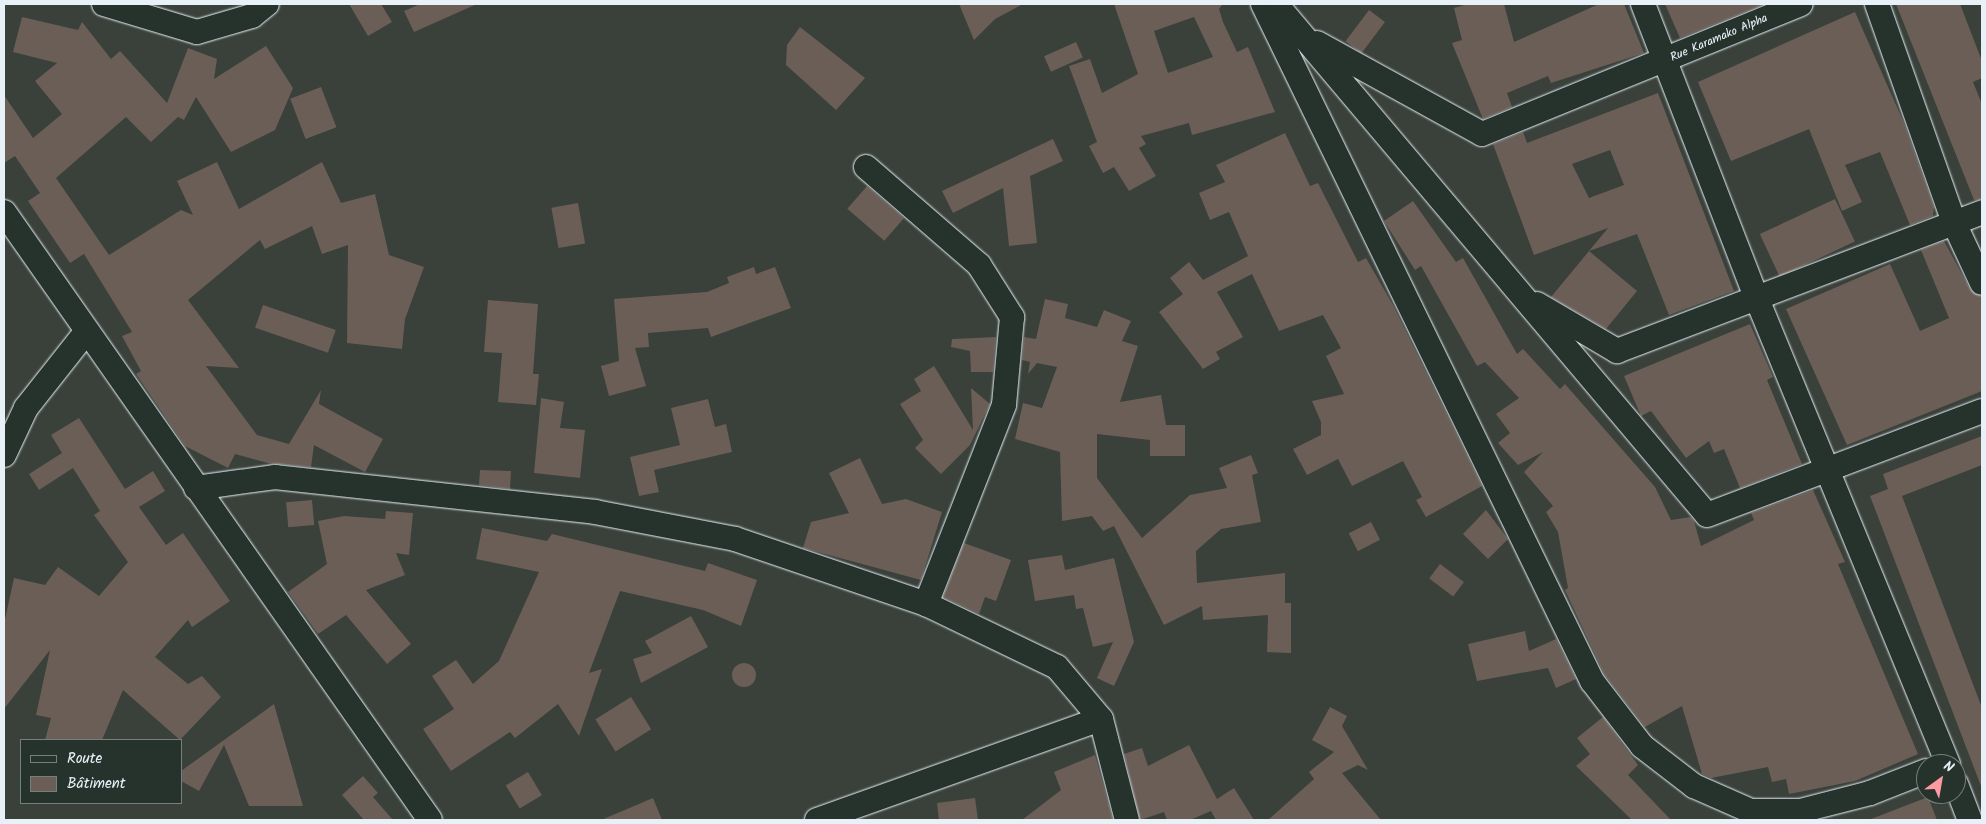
<!DOCTYPE html>
<meta charset="utf-8">
<style>
body{margin:0}
#map{position:relative;width:1986px;height:824px;overflow:hidden;background:#3a403a;font-family:Kalam,sans-serif}
div>[style]{position:absolute}
[style*='--x']{left:calc(var(--x)*1px);top:calc(var(--y)*1px);width:calc(var(--w)*1px);rotate:calc(var(--a)*1deg)}
.building>*{inset:0;background:#6a5e57;transform-origin:0 0}
.round{border-radius:50%}
.roads{filter:drop-shadow(0 0 1px #e8f1f8) drop-shadow(0 0 1px #e8f1f8)}
.minor>*{height:24px;margin:-12px;padding:0 12px;transform-origin:12px;border-radius:12px;background:#26332d}
span{translate:-50% -50%;white-space:nowrap;text-align:center;line-height:1.15;-webkit-text-stroke:4px #26332d;paint-order:stroke}
.street-label{font-size:12px;color:#e8f1f8}
.frame{position:absolute;inset:0;border:5px solid #e8f1f8;pointer-events:none}
.legend{position:absolute;left:20px;top:739px;width:162px;height:65px;box-sizing:border-box;background:#26332d;border:1px solid #747f7e;margin:0;padding:6px 9px;list-style:none;font-size:15px;color:#e8f1f8}
.legend li{display:flex;align-items:center;gap:10px;height:25px}
.legend b{width:25px;border:1px solid #747f7e}
.north{position:absolute;left:1916px;top:754px;width:50px;height:50px;box-sizing:border-box;background:#26332d;border:1px solid #747f7e;border-radius:50%;rotate:32deg;font-size:14px;font-weight:700;line-height:20px;text-align:center;color:#e8f1f8}
.north::after{content:'';display:block;margin:auto;width:18px;height:22px;background:#ff9aa2;clip-path:polygon(50% 0,100% 100%,50% 72%,0 100%)}
</style>
<div id="map">
<div class="building">
<div style="clip-path:polygon(349px 4px,381px 4px,392px 22px,368px 36px)"></div>
<div style="clip-path:polygon(420px 4px,477px 4px,414px 32px,404px 11px)"></div>
<div style="clip-path:polygon(959px 4px,1023px 4px,995px 19px,974px 40px)"></div>
<div style="clip-path:polygon(evenodd,1114px 4px,1223px 4px,1219px 9px,1223px 22px,1237px 52px,1248px 47px,1275px 112px,1192px 135px,1189px 123px,1141px 136px,1146px 144px,1139px 148px,1156px 176px,1129px 191px,1114px 167px,1103px 173px,1089px 146px,1097px 142px,1069px 66px,1090px 59px,1102px 93px,1138px 74px,1114px 4px,1194px 17px,1213px 57px,1168px 73px,1154px 31px,1194px 17px)"></div>
<div style="clip-path:polygon(1468px 4px,1504px 4px,1514px 42px,1599px 4px,1624px 4px,1644px 53px,1551px 83px,1548px 76px,1507px 93px,1512px 107px,1483px 119px,1452px 43px,1462px 40px,1454px 8px)"></div>
<div style="clip-path:polygon(1665px 4px,1765px 4px,1680px 38px)"></div>
<div style="clip-path:polygon(1896px 4px,1960px 4px,1982px 61px,1982px 78px,1973px 82px,1982px 104px,1982px 199px,1974px 200px)"></div>
<div style="left:1369px;top:10px;width:20px;height:39px;rotate:37deg"></div>
<div style="clip-path:polygon(1855px 12px,1904px 123px,1934px 207px,1933px 216px,1910px 225px,1880px 152px,1845px 165px,1862px 202px,1842px 211px,1809px 129px,1731px 161px,1698px 82px)"></div>
<div style="clip-path:polygon(22px 17px,78px 30px,82px 22px,111px 59px,120px 51px,167px 103px,188px 48px,217px 59px,214px 79px,266px 46px,293px 88px,275px 130px,231px 152px,196px 97px,184px 120px,178px 117px,151px 142px,126px 117px,56px 178px,109px 255px,181px 210px,193px 215px,177px 181px,217px 162px,239px 209px,322px 162px,341px 203px,375px 194px,389px 255px,424px 267px,405px 319px,402px 349px,347px 343px,348px 245px,322px 254px,312px 226px,265px 249px,260px 240px,188px 300px,239px 368px,206px 366px,257px 435px,289px 444px,321px 390px,319px 404px,383px 439px,365px 472px,314px 445px,311px 467px,268px 463px,235px 454px,228px 468px,185px 446px,136px 374px,141px 371px,122px 336px,132px 332px,84px 254px,70px 263px,28px 201px,40px 193px,15px 156px,4px 163px,4px 95px,33px 138px,62px 114px,35px 81px,57px 63px,13px 52px)"></div>
<div style="clip-path:polygon(800px 27px,865px 78px,836px 110px,786px 65px,787px 45px)"></div>
<div style="left:1076px;top:42px;width:17px;height:35px;rotate:66deg"></div>
<div style="left:321px;top:87px;width:43px;height:33px;rotate:69deg"></div>
<div style="clip-path:polygon(evenodd,1658px 93px,1734px 291px,1669px 315px,1637px 234px,1589px 251px,1608px 228px,1534px 255px,1493px 144px,1523px 132px,1527px 143px,1658px 93px,1610px 150px,1624px 185px,1589px 198px,1572px 164px,1610px 150px)"></div>
<div style="clip-path:polygon(1285px 133px,1310px 186px,1318px 183px,1358px 262px,1366px 258px,1393px 305px,1482px 486px,1426px 517px,1416px 500px,1422px 497px,1403px 461px,1352px 486px,1338px 459px,1307px 475px,1293px 449px,1321px 435px,1321px 422px,1312px 401px,1344px 394px,1326px 356px,1341px 348px,1323px 315px,1279px 331px,1252px 274px,1217px 292px,1243px 337px,1216px 352px,1220px 359px,1203px 369px,1159px 312px,1183px 294px,1170px 278px,1189px 262px,1203px 280px,1248px 256px,1229px 212px,1210px 220px,1199px 193px,1225px 182px,1216px 165px)"></div>
<div style="clip-path:polygon(1053px 139px,1063px 161px,1030px 176px,1037px 243px,1009px 246px,1003px 188px,953px 213px,942px 191px)"></div>
<div style="left:867px;top:186px;width:49px;height:30px;rotate:41deg"></div>
<div style="left:1835px;top:199px;width:47px;height:83px;rotate:65deg"></div>
<div style="clip-path:polygon(1413px 201px,1456px 262px,1463px 258px,1517px 354px,1523px 349px,1560px 389px,1565px 384px,1655px 487px,1671px 520px,1691px 517px,1694px 521px,1701px 546px,1754px 520px,1751px 513px,1813px 490px,1845px 562px,1838px 564px,1918px 754px,1855px 781px,1789px 794px,1786px 779px,1772px 782px,1768px 767px,1711px 778px,1702px 774px,1682px 706px,1645px 727px,1604px 674px,1565px 590px,1568px 588px,1558px 532px,1546px 512px,1553px 506px,1524px 472px,1543px 452px,1518px 465px,1498px 443px,1510px 433px,1496px 414px,1519px 398px,1485px 362px,1477px 366px,1421px 266px,1415px 270px,1384px 221px)"></div>
<div style="left:578px;top:203px;width:41px;height:27px;rotate:80deg"></div>
<div style="clip-path:polygon(1944px 241px,1970px 289px,1982px 297px,1982px 391px,1847px 445px,1786px 309px,1890px 264px,1920px 331px,1949px 318px,1921px 250px)"></div>
<div style="clip-path:polygon(1589px 251px,1637px 291px,1606px 329px,1551px 297px)"></div>
<div style="clip-path:polygon(754px 267px,756px 274px,775px 267px,791px 308px,711px 337px,708px 328px,648px 333px,649px 347px,635px 348px,646px 386px,609px 396px,601px 366px,619px 361px,614px 299px,707px 292px,729px 283px,727px 277px)"></div>
<div style="clip-path:polygon(1045px 299px,1068px 304px,1065px 318px,1097px 327px,1104px 310px,1131px 321px,1122px 341px,1138px 346px,1120px 402px,1161px 395px,1166px 425px,1185px 425px,1185px 456px,1150px 456px,1150px 440px,1097px 434px,1097px 478px,1142px 538px,1190px 495px,1227px 488px,1219px 468px,1251px 455px,1258px 473px,1252px 475px,1261px 522px,1221px 529px,1196px 551px,1197px 583px,1285px 573px,1285px 603px,1291px 603px,1291px 653px,1267px 652px,1268px 615px,1203px 620px,1202px 606px,1164px 625px,1114px 526px,1103px 531px,1092px 516px,1062px 521px,1060px 452px,1015px 439px,1023px 403px,1042px 408px,1057px 367px,1037px 363px,1028px 374px,1030px 362px,1022px 360px,1024px 337px,1036px 339px)"></div>
<div style="clip-path:polygon(488px 300px,538px 304px,533px 374px,539px 374px,536px 405px,498px 402px,502px 353px,484px 352px)"></div>
<div style="left:263px;top:305px;width:77px;height:24px;rotate:19deg"></div>
<div style="clip-path:polygon(1750px 324px,1773px 377px,1767px 380px,1802px 464px,1740px 488px,1724px 449px,1714px 453px,1709px 441px,1686px 458px,1651px 411px,1641px 416px,1624px 376px)"></div>
<div style="clip-path:polygon(996px 337px,993px 372px,971px 372px,970px 351px,951px 347px,952px 339px)"></div>
<div style="clip-path:polygon(934px 366px,973px 430px,971px 388px,990px 404px,970px 445px,941px 474px,915px 448px,923px 440px,900px 404px,921px 391px,914px 379px)"></div>
<div style="clip-path:polygon(541px 398px,564px 402px,560px 428px,585px 430px,580px 478px,534px 473px)"></div>
<div style="clip-path:polygon(708px 399px,715px 427px,726px 424px,732px 452px,654px 470px,659px 492px,639px 496px,630px 457px,680px 445px,671px 408px)"></div>
<div style="clip-path:polygon(79px 418px,125px 489px,153px 471px,165px 491px,139px 507px,166px 545px,183px 533px,230px 601px,192px 627px,188px 620px,155px 657px,188px 684px,202px 676px,221px 697px,180px 740px,123px 690px,102px 740px,45px 740px,51px 718px,36px 715px,50px 650px,4px 709px,4px 624px,14px 578px,45px 585px,58px 567px,99px 596px,128px 562px,94px 515px,100px 511px,73px 468px,39px 490px,29px 474px,62px 453px,51px 435px)"></div>
<div style="clip-path:polygon(1982px 436px,1982px 465px,1902px 496px,1982px 708px,1981px 786px,1870px 496px,1888px 489px,1883px 474px)"></div>
<div style="clip-path:polygon(860px 458px,882px 504px,906px 499px,942px 512px,921px 580px,803px 548px,811px 522px,849px 513px,829px 473px)"></div>
<div style="clip-path:polygon(480px 470px,511px 471px,510px 489px,479px 485px)"></div>
<div style="left:312px;top:500px;width:25px;height:26px;rotate:85deg"></div>
<div style="clip-path:polygon(1486px 510px,1508px 539px,1488px 559px,1463px 534px)"></div>
<div style="clip-path:polygon(386px 511px,413px 513px,409px 555px,396px 553px,405px 575px,366px 590px,411px 644px,387px 664px,346px 615px,318px 634px,288px 592px,327px 564px,318px 521px,344px 516px,385px 519px)"></div>
<div style="left:1371px;top:522px;width:20px;height:25px;rotate:63deg"></div>
<div style="clip-path:polygon(482px 528px,547px 541px,552px 534px,705px 571px,708px 563px,757px 580px,741px 626px,703px 610px,620px 591px,589px 673px,602px 669px,579px 736px,558px 704px,515px 738px,510px 732px,451px 771px,423px 729px,454px 709px,432px 676px,456px 660px,473px 684px,499px 661px,539px 572px,476px 559px)"></div>
<div style="clip-path:polygon(964px 543px,1011px 560px,996px 601px,985px 597px,979px 614px,943px 597px)"></div>
<div style="clip-path:polygon(1062px 555px,1065px 570px,1114px 558px,1134px 642px,1114px 686px,1097px 678px,1113px 642px,1093px 647px,1083px 608px,1076px 609px,1074px 595px,1035px 601px,1028px 560px)"></div>
<div style="left:1440px;top:564px;width:30px;height:18px;rotate:37deg"></div>
<div style="clip-path:polygon(691px 616px,708px 647px,641px 683px,633px 659px,652px 653px,645px 641px)"></div>
<div style="clip-path:polygon(1525px 631px,1529px 651px,1556px 639px,1576px 679px,1556px 688px,1548px 668px,1477px 681px,1468px 644px)"></div>
<div class="round" style="left:732px;top:663px;width:24px;height:24px"></div>
<div style="left:631px;top:697px;width:38px;height:42px;rotate:58deg"></div>
<div style="clip-path:polygon(274px 704px,303px 806px,249px 806px,224px 745px,199px 791px,181px 781px,181px 771px)"></div>
<div style="clip-path:polygon(1330px 707px,1347px 716px,1342px 726px,1368px 770px,1358px 765px,1342px 773px,1381px 820px,1268px 820px,1314px 779px,1309px 772px,1334px 752px,1312px 740px)"></div>
<div style="clip-path:polygon(1603px 717px,1638px 765px,1628px 775px,1671px 820px,1632px 820px,1576px 766px,1590px 754px,1577px 738px)"></div>
<div style="clip-path:polygon(1189px 745px,1217px 799px,1234px 788px,1254px 820px,1216px 820px,1211px 811px,1190px 820px,1167px 820px,1164px 812px,1140px 820px,1124px 754px,1142px 748px,1148px 766px)"></div>
<div style="clip-path:polygon(1095px 755px,1113px 820px,1022px 820px,1061px 790px,1054px 772px)"></div>
<div style="left:528px;top:772px;width:27px;height:26px;rotate:59deg"></div>
<div style="clip-path:polygon(363px 776px,378px 793px,373px 797px,393px 820px,364px 820px,342px 795px)"></div>
<div style="clip-path:polygon(1928px 797px,1937px 820px,1871px 820px,1871px 819px)"></div>
<div style="clip-path:polygon(653px 798px,662px 820px,601px 820px)"></div>
<div style="clip-path:polygon(975px 798px,978px 820px,939px 820px,937px 803px)"></div>
</div>
<div class="roads">
<div class="minor">
<div style="--x:104;--y:4;--w:97;--a:16.8"></div>
<div style="--x:197;--y:32;--w:57;--a:-16.2"></div>
<div style="--x:252;--y:16;--w:19;--a:-39"></div>
<div style="--x:1263;--y:4;--w:753;--a:64.08"></div>
<div style="--x:1592;--y:681;--w:82;--a:52.4"></div>
<div style="--x:1642;--y:746;--w:66;--a:37.6"></div>
<div style="--x:1694;--y:786;--w:62;--a:23.7"></div>
<div style="--x:1751;--y:811;--w:49;--a:0"></div>
<div style="--x:1800;--y:811;--w:72;--a:-14.4"></div>
<div style="--x:1870;--y:793;--w:60;--a:-21.4"></div>
<div style="--x:1276;--y:4;--w:668;--a:49.85"></div>
<div style="--x:1707;--y:515;--w:294;--a:-20.7"></div>
<div style="--x:1643;--y:4;--w:316;--a:68.9"></div>
<div style="--x:1757;--y:299;--w:503;--a:67.67"></div>
<div style="--x:1877;--y:4;--w:232;--a:70.6"></div>
<div style="--x:1954;--y:223;--w:66;--a:65"></div>
<div style="--x:1317;--y:43;--w:188;--a:28.9"></div>
<div style="--x:1482;--y:134;--w:344;--a:-22.2"></div>
<div style="--x:866;--y:167;--w:150;--a:40.9"></div>
<div style="--x:979;--y:265;--w:62;--a:57.6"></div>
<div style="--x:1012;--y:317;--w:88;--a:95.2"></div>
<div style="--x:1004;--y:405;--w:214;--a:111.4"></div>
<div style="--x:4;--y:212;--w:742;--a:54.98"></div>
<div style="--x:1537;--y:304;--w:93;--a:30.4"></div>
<div style="--x:1617;--y:351;--w:391;--a:-20.8"></div>
<div style="--x:4;--y:455;--w:52;--a:-64.9"></div>
<div style="--x:26;--y:408;--w:97;--a:-51.7"></div>
<div style="--x:196;--y:488;--w:80;--a:-7.9"></div>
<div style="--x:275;--y:477;--w:322;--a:6.2"></div>
<div style="--x:595;--y:512;--w:143;--a:10.9"></div>
<div style="--x:735;--y:539;--w:202;--a:18.8"></div>
<div style="--x:926;--y:604;--w:145;--a:25.7"></div>
<div style="--x:1057;--y:667;--w:68;--a:49.8"></div>
<div style="--x:1101;--y:719;--w:104;--a:75.6"></div>
<div style="--x:1956;--y:784;--w:39;--a:69"></div>
<div style="--x:817;--y:820;--w:301;--a:-19.6"></div>
</div>
</div>
<div class="street-label">
<span style="left:1719px;top:38px;rotate:-23deg">Rue Karamako Alpha</span>
</div>
<div class="frame"></div>
<ul class="legend">
<li><b style="height:6px;background:#26332d"></b>Route</li>
<li><b style="height:14px;background:#6a5e57"></b>Bâtiment</li>
</ul>
<div class="north">N</div>
</div>
